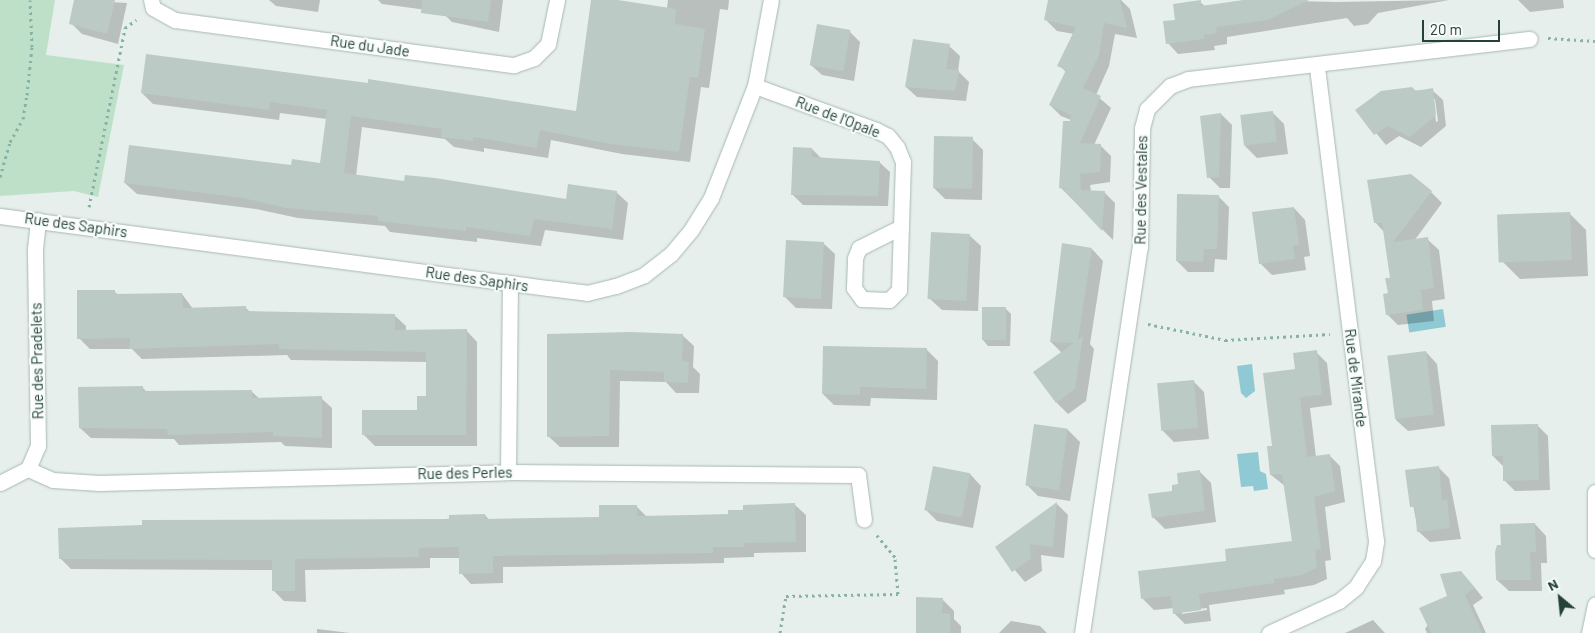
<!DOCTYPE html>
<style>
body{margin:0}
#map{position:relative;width:1595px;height:633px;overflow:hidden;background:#e6efeb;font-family:Barlow,sans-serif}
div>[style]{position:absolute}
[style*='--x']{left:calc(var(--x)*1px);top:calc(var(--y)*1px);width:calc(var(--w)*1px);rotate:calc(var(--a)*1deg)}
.green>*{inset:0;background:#bfe0c8}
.water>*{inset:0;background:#8ec9d4;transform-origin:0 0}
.shadow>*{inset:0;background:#0003}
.building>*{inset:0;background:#bbcac4;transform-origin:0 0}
.path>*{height:3px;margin-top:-1.5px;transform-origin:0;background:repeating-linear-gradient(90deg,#86b3a5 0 2.5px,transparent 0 6.5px)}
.roads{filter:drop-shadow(0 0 1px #a8b8b2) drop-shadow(0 0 1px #a8b8b2)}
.minor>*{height:15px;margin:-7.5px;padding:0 7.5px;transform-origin:7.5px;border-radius:7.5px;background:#fff}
span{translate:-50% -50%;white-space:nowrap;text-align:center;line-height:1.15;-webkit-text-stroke:4.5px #f7fbf9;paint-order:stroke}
.street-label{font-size:15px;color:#24423a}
.north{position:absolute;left:1535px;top:573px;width:50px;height:50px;-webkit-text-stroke:4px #f7fbf9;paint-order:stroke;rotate:332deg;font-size:14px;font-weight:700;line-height:20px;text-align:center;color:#24423a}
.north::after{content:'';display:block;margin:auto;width:18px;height:22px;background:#24423a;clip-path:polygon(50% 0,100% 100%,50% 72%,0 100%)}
.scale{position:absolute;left:1422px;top:20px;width:78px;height:22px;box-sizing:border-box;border:2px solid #24423a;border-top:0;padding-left:6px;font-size:15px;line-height:18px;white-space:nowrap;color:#24423a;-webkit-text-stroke:4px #f7fbf9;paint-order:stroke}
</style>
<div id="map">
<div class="green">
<div style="clip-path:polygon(0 0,55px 0,46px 55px,124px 65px,98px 197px,74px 191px,0 196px)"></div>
</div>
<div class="water">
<div style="left:1443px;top:309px;width:18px;height:37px;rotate:81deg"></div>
<div style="clip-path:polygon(1252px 364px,1255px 391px,1246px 398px,1241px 393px,1237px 366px)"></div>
<div style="clip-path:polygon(1258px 452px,1260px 471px,1266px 474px,1268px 489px,1254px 491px,1253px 486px,1241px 487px,1237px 454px)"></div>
</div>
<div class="shadow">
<div style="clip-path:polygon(76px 0,127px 3px,118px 44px,82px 34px,71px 23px)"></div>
<div style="clip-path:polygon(269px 0,320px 0,318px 12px,276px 6px)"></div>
<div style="clip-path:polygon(378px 0,503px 0,499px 32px,452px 22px,442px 12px,382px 4px)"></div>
<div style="clip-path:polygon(592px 0,667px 8px,668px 0,729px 0,728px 10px,720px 9px,709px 88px,701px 87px,690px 162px,622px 154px,551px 140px,548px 158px,484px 148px,484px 152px,454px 147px,445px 139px,362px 127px,356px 176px,567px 201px,616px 192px,628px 203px,623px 240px,545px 230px,541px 246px,477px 238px,477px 242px,390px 232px,385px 226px,298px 218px,256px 209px,137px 194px,125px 183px,321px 164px,327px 119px,280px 113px,279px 120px,153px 104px,142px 93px,577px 112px)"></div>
<div style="clip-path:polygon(1050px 0,1121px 0,1130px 9px,1137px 38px,1115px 34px,1109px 66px,1096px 95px,1111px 108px,1094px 145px,1100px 145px,1111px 156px,1110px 182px,1090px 185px,1091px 191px,1104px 192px,1115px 203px,1113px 240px,1061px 188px,1076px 122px,1061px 116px,1050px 105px,1066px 72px,1059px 65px,1074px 34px,1057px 31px,1046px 20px)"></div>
<div style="clip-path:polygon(1245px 0,1336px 2px,1449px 0,1378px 13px,1368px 24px,1354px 26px,1347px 18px,1227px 37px,1227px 44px,1214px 46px,1215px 50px,1178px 54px,1168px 43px,1176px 21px,1200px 2px,1206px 7px)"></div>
<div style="clip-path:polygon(1563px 0,1564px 8px,1530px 12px,1518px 0)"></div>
<div style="clip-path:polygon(849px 31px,860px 42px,854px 81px,822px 75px,811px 65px)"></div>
<div style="clip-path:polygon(949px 46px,960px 56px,958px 71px,969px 82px,966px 101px,917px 97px,906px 87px)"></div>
<div style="clip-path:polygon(evenodd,1432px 90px,1443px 100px,1446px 126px,1421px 147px,1399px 136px,1386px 145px,1357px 110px,1381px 92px,1432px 90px,1433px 99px,1435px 99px,1438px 121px,1436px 122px,1433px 99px)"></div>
<div style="clip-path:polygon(1272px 112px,1284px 124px,1288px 154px,1257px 158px,1245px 146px)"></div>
<div style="clip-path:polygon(1221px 114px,1232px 125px,1230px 188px,1220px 188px,1209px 177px)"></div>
<div style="clip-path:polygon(972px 139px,983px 150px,982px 200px,945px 199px,934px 188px)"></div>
<div style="clip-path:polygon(812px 149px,822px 159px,879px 162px,890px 172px,888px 206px,803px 205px,793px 195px)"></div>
<div style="clip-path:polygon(1431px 192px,1442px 203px,1414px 241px,1427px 239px,1439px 250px,1445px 299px,1432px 301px,1434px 321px,1398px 325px,1387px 314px,1392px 279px,1384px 232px,1375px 222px)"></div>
<div style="clip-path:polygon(1218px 196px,1229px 207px,1227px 260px,1215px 259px,1214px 272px,1188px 272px,1177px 261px)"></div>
<div style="clip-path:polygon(1294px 208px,1305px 220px,1310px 256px,1304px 257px,1306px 270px,1272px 275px,1260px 263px)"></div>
<div style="clip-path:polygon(1570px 214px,1586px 230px,1588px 276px,1520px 279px,1503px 262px)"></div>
<div style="clip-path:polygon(969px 235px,981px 246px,978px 311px,942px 310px,930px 299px)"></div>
<div style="clip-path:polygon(823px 243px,835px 254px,832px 309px,796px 308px,785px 297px)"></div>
<div style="clip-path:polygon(1092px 249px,1103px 261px,1090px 344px,1094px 349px,1086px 401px,1068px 414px,1057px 403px,1062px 353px,1051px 342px)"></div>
<div style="clip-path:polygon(114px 291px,118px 295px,182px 294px,193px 309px,246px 308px,251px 313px,394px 315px,406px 326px,406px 331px,466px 330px,477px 342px,477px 446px,375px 446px,363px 434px,418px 412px,427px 397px,427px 362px,291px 360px,287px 355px,142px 359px,132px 349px,90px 349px,79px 338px)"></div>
<div style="clip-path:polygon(1005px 308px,1011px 314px,1010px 346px,988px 346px,983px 340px)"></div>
<div style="clip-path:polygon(548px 335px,682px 335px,694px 346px,693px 367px,700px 374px,699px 393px,676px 393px,666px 382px,620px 381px,619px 447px,560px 447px,548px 436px)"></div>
<div style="clip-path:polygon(927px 350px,938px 361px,937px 400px,871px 398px,870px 406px,834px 405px,823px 394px)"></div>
<div style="clip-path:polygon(evenodd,1316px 352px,1327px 363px,1332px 405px,1310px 408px,1316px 457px,1329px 455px,1340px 466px,1345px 502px,1325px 507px,1331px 560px,1325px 561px,1327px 579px,1314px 585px,1284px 590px,1285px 594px,1209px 605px,1211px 621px,1185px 624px,1174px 613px,1174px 608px,1154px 610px,1143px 599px,1227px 562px,1294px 542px,1285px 486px,1271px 475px,1268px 448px,1273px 447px,1296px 370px,1316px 352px,1207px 608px,1207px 610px,1182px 614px,1182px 611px,1207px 608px)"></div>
<div style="clip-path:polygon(1426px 352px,1437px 364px,1445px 426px,1408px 431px,1396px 420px)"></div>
<div style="clip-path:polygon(1193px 381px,1204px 392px,1209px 439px,1174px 442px,1163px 431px)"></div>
<div style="clip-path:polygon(142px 387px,147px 392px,251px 391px,260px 399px,321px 398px,332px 408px,332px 448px,285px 446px,281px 442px,179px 445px,174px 439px,91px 438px,80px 428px)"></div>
<div style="clip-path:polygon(1035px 425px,1068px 430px,1080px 442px,1070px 501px,1038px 496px,1026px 484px)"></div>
<div style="clip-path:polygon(1538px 426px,1548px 436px,1550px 490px,1515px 491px,1504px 480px,1504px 467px,1493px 456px)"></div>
<div style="clip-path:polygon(1438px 467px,1449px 478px,1461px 539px,1430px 542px,1418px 531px,1407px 471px)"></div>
<div style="clip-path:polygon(1199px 471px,1211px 483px,1216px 522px,1165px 529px,1153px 517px,1180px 485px)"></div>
<div style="clip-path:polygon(970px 474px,981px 486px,973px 528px,937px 521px,926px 510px)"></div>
<div style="clip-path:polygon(1057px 504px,1068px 515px,1064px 558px,1041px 555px,1042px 571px,1025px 582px,996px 548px)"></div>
<div style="clip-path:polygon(795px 505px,806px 515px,806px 552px,754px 553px,754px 557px,724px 558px,724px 563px,503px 567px,503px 583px,471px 584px,461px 573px,460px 558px,430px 558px,430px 568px,305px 570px,306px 602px,284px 601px,273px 590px,273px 570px,71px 569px,60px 558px,485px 515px,489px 520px,600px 518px,636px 506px,647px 517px,730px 515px)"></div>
<div style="clip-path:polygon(1535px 524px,1546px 536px,1547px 563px,1541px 563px,1542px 591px,1509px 591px,1497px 580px,1502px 547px)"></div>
<div style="clip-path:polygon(1470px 582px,1483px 598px,1473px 605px,1486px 633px,1427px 633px,1425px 629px,1448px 596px)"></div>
<div style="clip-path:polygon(942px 599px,954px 611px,954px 619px,961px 626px,961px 633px,917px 633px)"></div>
<div style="clip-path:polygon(1373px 620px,1385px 633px,1345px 633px)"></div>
<div style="clip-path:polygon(1011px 621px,1040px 626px,1047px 633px,999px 633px)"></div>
<div style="clip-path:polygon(317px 629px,350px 633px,317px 633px)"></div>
</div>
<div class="building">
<div style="clip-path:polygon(74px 0,115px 0,107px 34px,69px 24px)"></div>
<div style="clip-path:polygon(422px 0,491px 0,488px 22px,421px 13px)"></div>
<div style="clip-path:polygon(591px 0,618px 0,676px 9px,675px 24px,705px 29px,698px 78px,690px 77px,679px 152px,610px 144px,540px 130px,537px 148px,473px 137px,473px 141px,441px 137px,442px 129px,351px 116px,344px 173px,404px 181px,405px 175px,435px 178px,566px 199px,568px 184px,617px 191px,612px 229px,534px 219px,530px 236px,466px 227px,466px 231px,378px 221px,378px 216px,286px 208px,243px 198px,124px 183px,129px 145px,291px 165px,292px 159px,320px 163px,327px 110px,270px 102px,269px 110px,141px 93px,146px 54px,368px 83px,368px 79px,576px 111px)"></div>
<div style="clip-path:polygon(1048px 0,1120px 0,1127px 28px,1104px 23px,1099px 55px,1083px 88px,1101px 96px,1080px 143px,1101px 144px,1100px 172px,1080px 174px,1081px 190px,1105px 191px,1102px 231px,1063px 189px,1073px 190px,1059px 188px,1063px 121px,1070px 121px,1071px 115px,1049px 105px,1066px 70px,1057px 66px,1076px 27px,1044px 20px)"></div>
<div style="clip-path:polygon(1201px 0,1201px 6px,1244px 0,1309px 0,1268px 20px,1216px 27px,1217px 33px,1204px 35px,1204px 39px,1166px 44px,1163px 21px,1175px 20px,1173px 4px)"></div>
<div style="left:817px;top:24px;width:34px;height:42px;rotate:10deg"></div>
<div style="clip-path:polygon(913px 39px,950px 44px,946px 69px,959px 70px,955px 91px,905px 87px)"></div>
<div style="clip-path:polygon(1412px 87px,1416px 91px,1433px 88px,1436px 115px,1410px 137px,1388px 126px,1374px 135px,1355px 110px,1381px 91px)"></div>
<div style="left:1273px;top:111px;width:31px;height:33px;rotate:83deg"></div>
<div style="clip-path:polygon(1221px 113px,1219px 177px,1207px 178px,1200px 116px)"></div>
<div style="left:934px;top:136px;width:39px;height:52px;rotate:1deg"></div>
<div style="clip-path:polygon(793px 147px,812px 148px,812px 157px,880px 161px,878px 196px,791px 195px)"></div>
<div style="clip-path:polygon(1411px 174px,1432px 191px,1393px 242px,1428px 237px,1434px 288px,1421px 290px,1423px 310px,1386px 315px,1383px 294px,1388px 293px,1385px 278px,1390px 278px,1382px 223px,1374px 223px,1367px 180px)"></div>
<div style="clip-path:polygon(1177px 194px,1219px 195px,1217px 249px,1204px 249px,1203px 262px,1176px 261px)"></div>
<div style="clip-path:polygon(1294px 207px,1299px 245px,1293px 246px,1295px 259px,1259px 264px,1252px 212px)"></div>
<div style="left:1570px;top:212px;width:48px;height:73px;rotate:88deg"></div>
<div style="left:931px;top:232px;width:39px;height:67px;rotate:3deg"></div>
<div style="left:786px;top:240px;width:38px;height:57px;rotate:3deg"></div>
<div style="clip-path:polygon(1062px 243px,1092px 248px,1078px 340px,1083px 336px,1075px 389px,1056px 403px,1033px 372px,1074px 343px,1050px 342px)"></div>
<div style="clip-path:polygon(77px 290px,115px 290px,115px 294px,182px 293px,183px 308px,246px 306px,246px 311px,395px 314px,395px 330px,467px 329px,466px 435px,362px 435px,362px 410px,417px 410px,417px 396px,426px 396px,426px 352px,279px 349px,279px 344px,129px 349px,130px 338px,77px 339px)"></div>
<div style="left:982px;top:307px;width:24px;height:33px"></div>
<div style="clip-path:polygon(631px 332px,683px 334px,682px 361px,689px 362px,688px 383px,664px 382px,664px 372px,610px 370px,609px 436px,547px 437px,547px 334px)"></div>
<div style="clip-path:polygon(823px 346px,927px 348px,926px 389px,860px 387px,860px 395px,822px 394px)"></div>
<div style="clip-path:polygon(1317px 350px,1322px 395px,1300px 397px,1307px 457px,1330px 454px,1335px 491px,1314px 497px,1321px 549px,1315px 550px,1317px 568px,1302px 575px,1274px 579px,1274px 583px,1199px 594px,1201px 610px,1173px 614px,1171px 596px,1141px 599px,1138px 571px,1226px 561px,1225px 549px,1292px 541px,1282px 474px,1270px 475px,1267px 446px,1272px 446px,1263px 373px,1295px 369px,1293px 353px)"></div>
<div style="left:1426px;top:351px;width:64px;height:39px;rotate:83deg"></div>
<div style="left:1194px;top:380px;width:48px;height:37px;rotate:85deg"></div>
<div style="clip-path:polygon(143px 386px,143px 391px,252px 390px,252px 398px,322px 396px,322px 438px,273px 436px,273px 432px,168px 435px,167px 429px,79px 428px,78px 387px)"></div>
<div style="left:1034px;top:424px;width:34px;height:62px;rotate:8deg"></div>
<div style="clip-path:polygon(1538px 424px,1539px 480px,1503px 481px,1503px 456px,1492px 456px,1491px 425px)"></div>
<div style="left:933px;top:466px;width:38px;height:45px;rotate:11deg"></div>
<div style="clip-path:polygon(1439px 466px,1442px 500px,1447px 499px,1450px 528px,1417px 532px,1415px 507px,1410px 507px,1405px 470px)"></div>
<div style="clip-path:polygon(1200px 470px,1205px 511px,1152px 518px,1148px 494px,1172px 491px,1172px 485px,1178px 484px,1177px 473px)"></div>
<div style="clip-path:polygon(1057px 502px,1053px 547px,1030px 544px,1031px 559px,1012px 572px,995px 547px)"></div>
<div style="clip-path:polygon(795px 503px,796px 542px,744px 543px,744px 547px,713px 547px,713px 553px,493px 556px,493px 573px,459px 574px,459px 547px,419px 548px,419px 557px,295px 559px,295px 591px,272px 591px,272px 560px,59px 559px,58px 528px,142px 525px,142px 520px,449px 519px,449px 515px,485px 514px,485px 519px,599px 517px,599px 505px,637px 505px,637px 516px,691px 515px,728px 514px,728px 510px,743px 510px,743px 505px)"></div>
<div style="clip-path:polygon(1535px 523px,1536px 552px,1530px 552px,1531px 580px,1496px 580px,1495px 552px,1497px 545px,1501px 545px,1500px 524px)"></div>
<div style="clip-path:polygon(1461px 571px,1475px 588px,1465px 595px,1482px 633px,1431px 633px,1419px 608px,1447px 596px,1440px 574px)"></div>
<div style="clip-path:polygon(916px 597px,943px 598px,942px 613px,950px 614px,950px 633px,916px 633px)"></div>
</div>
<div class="path">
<div style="--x:1548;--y:38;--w:47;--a:3.7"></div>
<div style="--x:0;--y:177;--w:36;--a:-74"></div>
<div style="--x:10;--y:142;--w:26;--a:-61"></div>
<div style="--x:23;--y:119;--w:24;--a:-81"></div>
<div style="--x:27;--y:95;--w:48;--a:-84.1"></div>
<div style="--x:32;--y:47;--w:47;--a:-92.4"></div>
<div style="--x:89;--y:207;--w:183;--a:-78.6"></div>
<div style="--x:125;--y:28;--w:14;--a:-36"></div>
<div style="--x:1148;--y:324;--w:79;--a:11.7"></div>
<div style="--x:1225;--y:340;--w:105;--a:-3.3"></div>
<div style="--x:780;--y:633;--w:37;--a:-81"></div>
<div style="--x:786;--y:596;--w:112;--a:-1"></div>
<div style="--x:898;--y:594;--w:37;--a:-95"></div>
<div style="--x:895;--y:557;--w:30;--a:-130"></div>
</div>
<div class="roads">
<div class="minor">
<div style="--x:151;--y:0;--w:8;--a:76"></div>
<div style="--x:153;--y:8;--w:25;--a:29"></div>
<div style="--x:175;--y:20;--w:342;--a:7.6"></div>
<div style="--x:514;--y:65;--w:21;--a:-19"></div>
<div style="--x:534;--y:58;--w:20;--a:-45"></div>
<div style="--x:548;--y:44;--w:45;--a:-78.4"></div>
<div style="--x:755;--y:86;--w:129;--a:20"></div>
<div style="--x:876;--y:130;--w:13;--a:27"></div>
<div style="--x:888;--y:136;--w:14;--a:51"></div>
<div style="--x:897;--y:147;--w:16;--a:68"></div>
<div style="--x:903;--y:162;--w:128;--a:91.8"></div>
<div style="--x:899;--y:290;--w:14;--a:135"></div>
<div style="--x:889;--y:300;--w:27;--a:-178"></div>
<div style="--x:862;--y:299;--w:14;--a:-126"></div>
<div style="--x:854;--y:288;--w:30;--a:-88"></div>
<div style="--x:855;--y:258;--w:11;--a:-68"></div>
<div style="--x:859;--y:248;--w:47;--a:-26.6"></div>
<div style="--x:0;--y:216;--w:553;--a:7.49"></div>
<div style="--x:548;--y:288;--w:39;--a:7"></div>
<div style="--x:587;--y:293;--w:30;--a:-14"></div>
<div style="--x:616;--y:286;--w:30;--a:-21"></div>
<div style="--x:644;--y:275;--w:34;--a:-38"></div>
<div style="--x:671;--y:254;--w:31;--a:-50"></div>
<div style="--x:691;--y:230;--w:38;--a:-58"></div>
<div style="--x:711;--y:198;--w:120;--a:-68.6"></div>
<div style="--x:755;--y:86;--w:87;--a:-79.5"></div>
<div style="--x:28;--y:469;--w:27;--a:24"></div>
<div style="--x:53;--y:480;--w:46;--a:3.7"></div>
<div style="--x:99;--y:483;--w:409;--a:-1.5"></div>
<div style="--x:508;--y:472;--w:350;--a:0.5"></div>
<div style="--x:858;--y:475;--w:45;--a:82.4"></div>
<div style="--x:508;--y:472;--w:188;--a:-89.4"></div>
<div style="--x:0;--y:483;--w:31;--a:-27"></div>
<div style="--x:28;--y:469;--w:25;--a:-67"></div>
<div style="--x:38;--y:446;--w:197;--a:-90.9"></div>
<div style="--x:35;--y:249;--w:29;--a:-84"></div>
<div style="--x:1595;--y:492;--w:58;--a:90"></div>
<div style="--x:1082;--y:633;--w:390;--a:-81.5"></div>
<div style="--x:1140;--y:247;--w:119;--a:-89"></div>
<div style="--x:1142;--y:128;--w:20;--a:-75"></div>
<div style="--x:1147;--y:109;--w:33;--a:-45"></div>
<div style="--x:1170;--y:86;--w:19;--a:-21"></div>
<div style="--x:1188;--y:79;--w:344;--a:-6.7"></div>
<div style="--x:1269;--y:633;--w:77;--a:-24.6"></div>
<div style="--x:1339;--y:601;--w:22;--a:-39"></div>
<div style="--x:1356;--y:587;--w:31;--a:-57"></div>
<div style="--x:1373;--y:561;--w:20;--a:-81"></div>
<div style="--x:1376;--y:541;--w:479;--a:-97.1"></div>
<div style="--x:1589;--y:633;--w:29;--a:-78"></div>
</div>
</div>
<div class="street-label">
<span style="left:370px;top:46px;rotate:8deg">Rue du Jade</span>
<span style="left:838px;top:117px;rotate:21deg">Rue de l'Opale</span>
<span style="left:1141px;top:190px;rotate:-89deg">Rue des Vestales</span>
<span style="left:76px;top:225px;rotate:8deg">Rue des Saphirs</span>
<span style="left:477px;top:279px;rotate:8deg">Rue des Saphirs</span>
<span style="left:37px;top:361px;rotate:-91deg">Rue des Pradelets</span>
<span style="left:1356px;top:378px;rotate:83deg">Rue de Mirande</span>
<span style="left:465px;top:473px;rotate:-1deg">Rue des Perles</span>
</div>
<div class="north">N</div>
<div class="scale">20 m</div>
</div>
